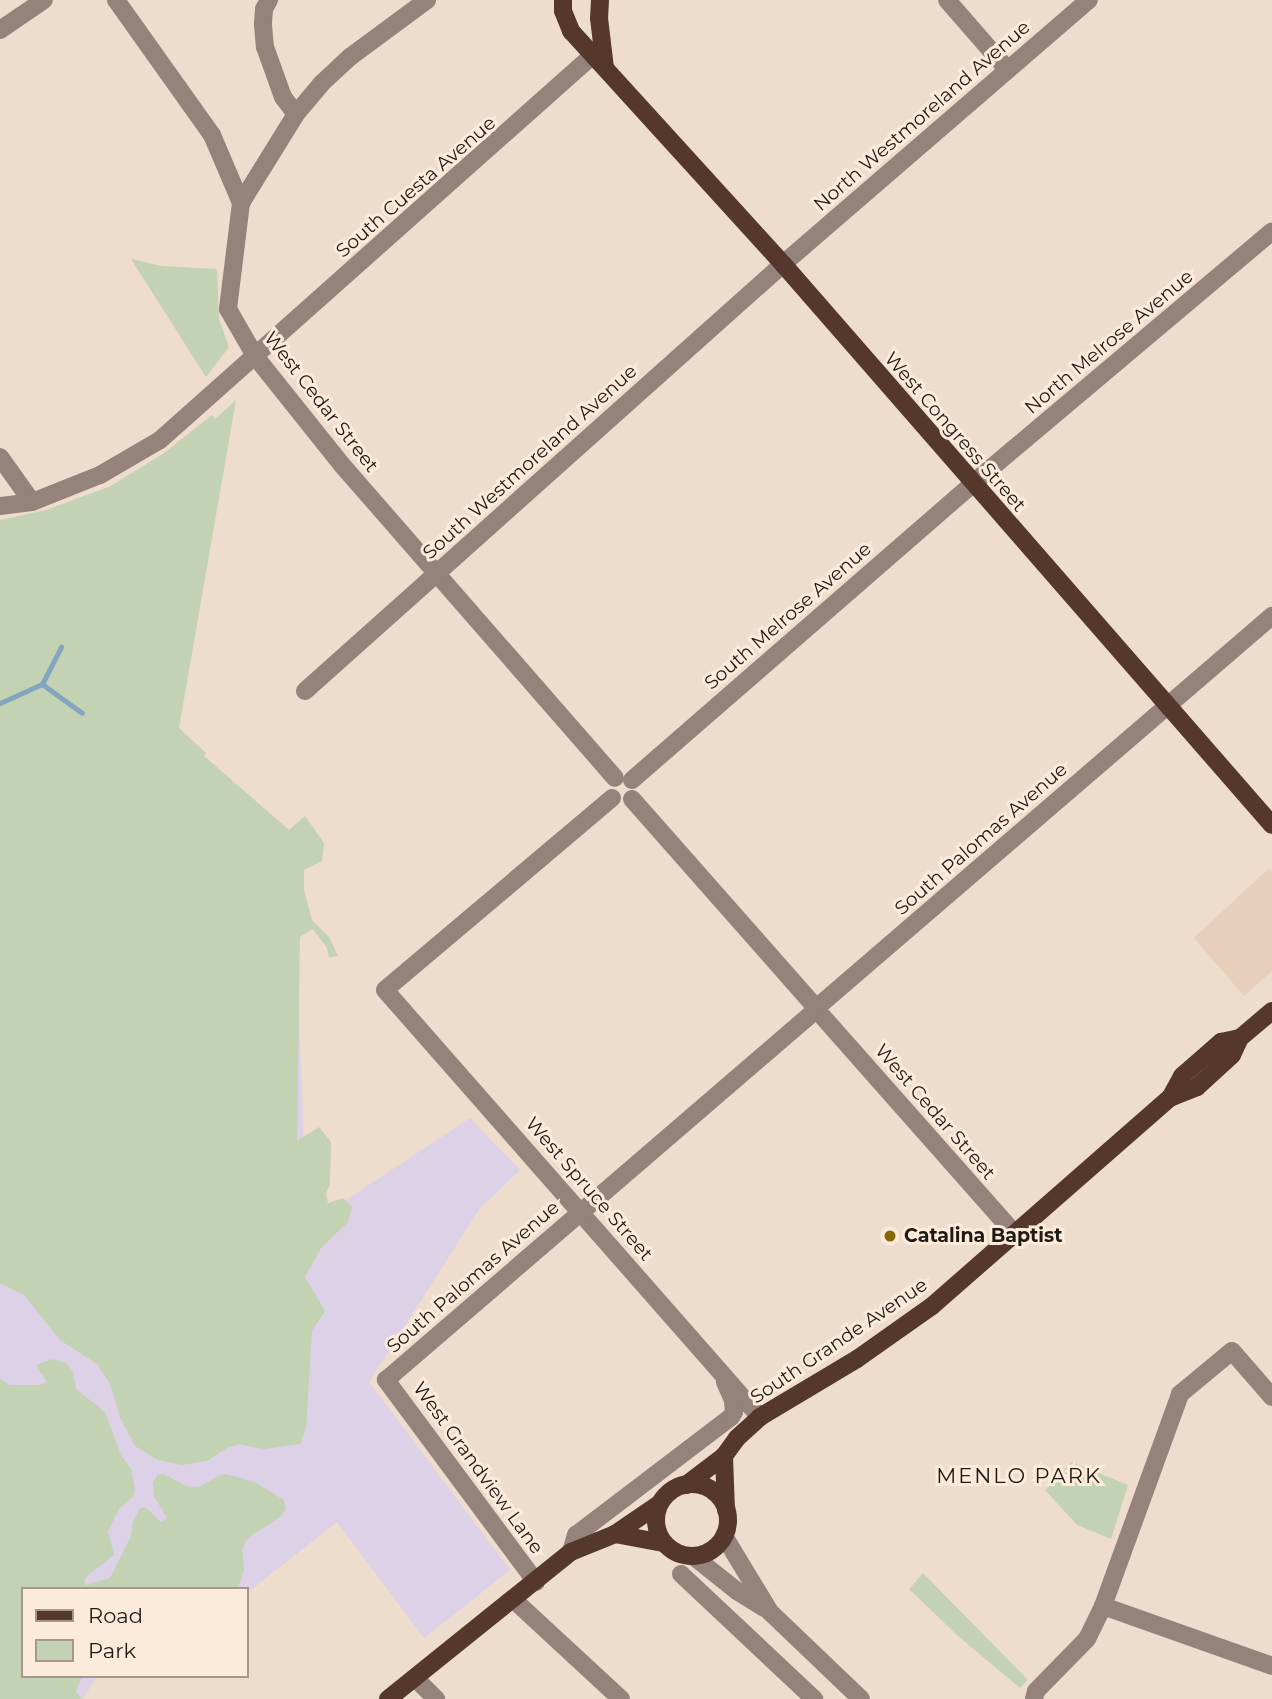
<!DOCTYPE html>
<style>
body{margin:0}
#map{position:relative;width:1272px;height:1699px;overflow:hidden;background:#eedccd;font-family:Montserrat,sans-serif}
div>[style]{position:absolute}
[style*='--x']{left:calc(var(--x)*1px);top:calc(var(--y)*1px);width:calc(var(--w)*1px);rotate:calc(var(--a)*1deg)}
.built>*{inset:0;background:#e7cfbb}
.industrial>*{inset:0;background:#dcd1e6}
.green>*{inset:0;background:#c3d2b2}
.stream>*{height:5px;margin:-2.5px;padding:0 2.5px;transform-origin:2.5px;border-radius:2.5px;background:#82a6c0}
.minor>*{height:18px;margin:-9px;padding:0 9px;transform-origin:9px;border-radius:9px;background:#95827b}
.major>*{height:18px;margin:-9px;padding:0 9px;transform-origin:9px;border-radius:9px;background:#55372c}
.major>.ring{margin:-9px;padding:0;box-sizing:content-box;background:none;border:18px solid #55372c;border-radius:50%}
.dots>*{width:19px;height:19px;translate:-50% -50%;box-sizing:border-box;border:4px solid #fceada;border-radius:50%}
span{translate:-50% -50%;white-space:nowrap;text-align:center;line-height:1.15;-webkit-text-stroke:6px #fceada;paint-order:stroke}
.street-label{font-size:19px;color:#201a14}
.poi-label{font-size:19px;color:#201a14;font-weight:700}
.left{translate:0 -50%;text-align:left}
.neighbourhood-label{font-size:21px;color:#201a14;letter-spacing:2px}
.legend{position:absolute;left:21px;top:1587px;width:228px;height:91px;box-sizing:border-box;background:#fceada;border:2px solid #a4978b;margin:0;padding:9px 12px;list-style:none;font-size:21px;color:#201a14}
.legend li{display:flex;align-items:center;gap:14px;height:35px}
.legend b{width:35px;border:2px solid #a4978b}
</style>
<div id="map">
<div class="built">
<div style="clip-path:polygon(1269px 868px,1272px 872px,1272px 971px,1244px 996px,1194px 938px)"></div>
</div>
<div class="industrial">
<div style="clip-path:polygon(297px 967px,307px 1226px,470px 1118px,520px 1170px,480px 1208px,369px 1382px,510px 1570px,424px 1638px,337px 1522px,247px 1593px,247px 1589px,23px 1589px,23px 1676px,97px 1676px,83px 1699px,0 1699px,0 971px)"></div>
</div>
<div class="green">
<div style="clip-path:polygon(131px 259px,162px 266px,217px 269px,219px 319px,229px 347px,206px 377px)"></div>
<div style="clip-path:polygon(236px 400px,179px 728px,206px 753px,204px 756px,289px 830px,305px 816px,324px 843px,322px 861px,304px 870px,304px 890px,312px 920px,329px 937px,338px 956px,329px 957px,327px 948px,313px 929px,300px 937px,297px 1141px,319px 1127px,324px 1133px,331px 1142px,330px 1184px,326px 1194px,328px 1203px,343px 1198px,352px 1207px,348px 1222px,321px 1248px,305px 1277px,325px 1311px,312px 1331px,306px 1428px,300px 1444px,264px 1449px,239px 1444px,227px 1448px,207px 1461px,181px 1465px,158px 1460px,135px 1446px,120px 1417px,110px 1384px,97px 1364px,60px 1340px,24px 1295px,0 1283px,0 520px,46px 510px,111px 486px,164px 453px,212px 415px,215px 419px)"></div>
<div style="clip-path:polygon(53px 1359px,66px 1363px,73px 1372px,76px 1389px,105px 1412px,121px 1455px,131px 1469px,135px 1490px,133px 1497px,119px 1509px,108px 1532px,114px 1555px,87px 1576px,84px 1581px,86px 1585px,110px 1578px,131px 1536px,133px 1522px,140px 1508px,145px 1507px,161px 1522px,167px 1518px,154px 1496px,153px 1483px,157px 1475px,164px 1474px,186px 1486px,198px 1487px,223px 1474px,238px 1477px,256px 1483px,284px 1500px,286px 1509px,280px 1517px,248px 1538px,242px 1549px,244px 1569px,238px 1589px,23px 1589px,23px 1676px,82px 1676px,76px 1692px,82px 1699px,0 1699px,0 1378px,9px 1385px,40px 1385px,47px 1382px,36px 1365px)"></div>
<div style="clip-path:polygon(1072px 1462px,1128px 1485px,1111px 1539px,1077px 1525px,1045px 1490px)"></div>
<div style="clip-path:polygon(923px 1573px,1028px 1680px,1020px 1688px,958px 1636px,909px 1589px)"></div>
</div>
<div class="stream">
<div style="--x:42;--y:684;--w:49;--a:35.9"></div>
<div style="--x:0;--y:703;--w:46;--a:-24.3"></div>
<div style="--x:42;--y:684;--w:42;--a:-62.8"></div>
</div>
<div class="minor">
<div style="--x:116;--y:0;--w:166;--a:54.6"></div>
<div style="--x:212;--y:135;--w:74;--a:66.9"></div>
<div style="--x:241;--y:203;--w:107;--a:97"></div>
<div style="--x:228;--y:309;--w:54;--a:60.1"></div>
<div style="--x:255;--y:356;--w:139;--a:51.4"></div>
<div style="--x:342;--y:465;--w:415;--a:48.9"></div>
<div style="--x:269;--y:0;--w:10;--a:119"></div>
<div style="--x:264;--y:9;--w:16;--a:94"></div>
<div style="--x:263;--y:25;--w:22;--a:85"></div>
<div style="--x:265;--y:47;--w:53;--a:70.2"></div>
<div style="--x:283;--y:97;--w:21;--a:53"></div>
<div style="--x:947;--y:0;--w:91;--a:49"></div>
<div style="--x:0;--y:30;--w:53;--a:-34.3"></div>
<div style="--x:241;--y:203;--w:105;--a:-58.3"></div>
<div style="--x:296;--y:114;--w:40;--a:-50"></div>
<div style="--x:322;--y:83;--w:38;--a:-43"></div>
<div style="--x:350;--y:57;--w:96;--a:-36.5"></div>
<div style="--x:0;--y:457;--w:55;--a:54.6"></div>
<div style="--x:0;--y:506;--w:32;--a:-7"></div>
<div style="--x:32;--y:502;--w:73;--a:-21.7"></div>
<div style="--x:100;--y:475;--w:69;--a:-30.3"></div>
<div style="--x:160;--y:440;--w:591;--a:-41.64"></div>
<div style="--x:305;--y:691;--w:641;--a:-41.77"></div>
<div style="--x:783;--y:264;--w:404;--a:-40.8"></div>
<div style="--x:632;--y:780;--w:451;--a:-41"></div>
<div style="--x:972;--y:484;--w:392;--a:-40.1"></div>
<div style="--x:612;--y:798;--w:297;--a:139.8"></div>
<div style="--x:385;--y:990;--w:568;--a:48.71"></div>
<div style="--x:632;--y:799;--w:272;--a:48.6"></div>
<div style="--x:822;--y:1003;--w:594;--a:-40.7"></div>
<div style="--x:823;--y:1017;--w:291;--a:48.5"></div>
<div style="--x:724;--y:1536;--w:89;--a:58.8"></div>
<div style="--x:770;--y:1612;--w:126;--a:43.7"></div>
<div style="--x:571;--y:1552;--w:18;--a:-74"></div>
<div style="--x:576;--y:1535;--w:195;--a:-37.3"></div>
<div style="--x:731;--y:1417;--w:6;--a:-59"></div>
<div style="--x:734;--y:1412;--w:12;--a:-95"></div>
<div style="--x:733;--y:1400;--w:20;--a:-114"></div>
<div style="--x:693;--y:1556;--w:56;--a:38.5"></div>
<div style="--x:737;--y:1591;--w:32;--a:32"></div>
<div style="--x:681;--y:1574;--w:183;--a:43.2"></div>
<div style="--x:536;--y:1582;--w:252;--a:-126.6"></div>
<div style="--x:386;--y:1380;--w:559;--a:-40.72"></div>
<div style="--x:514;--y:1600;--w:146;--a:42.8"></div>
<div style="--x:1103;--y:1606;--w:179;--a:19.5"></div>
<div style="--x:415;--y:1678;--w:30;--a:45"></div>
<div style="--x:1034;--y:1699;--w:8;--a:-76"></div>
<div style="--x:1036;--y:1691;--w:73;--a:-45.6"></div>
<div style="--x:1087;--y:1639;--w:37;--a:-64"></div>
<div style="--x:1103;--y:1606;--w:226;--a:-70"></div>
<div style="--x:1180;--y:1394;--w:67;--a:-39.6"></div>
<div style="--x:1232;--y:1351;--w:61;--a:49"></div>
</div>
<div class="major">
<div style="--x:563;--y:0;--w:11;--a:90"></div>
<div style="--x:563;--y:11;--w:22;--a:68"></div>
<div style="--x:571;--y:31;--w:315;--a:47.7"></div>
<div style="--x:783;--y:264;--w:744;--a:48.92"></div>
<div style="--x:600;--y:0;--w:18;--a:93"></div>
<div style="--x:599;--y:18;--w:50;--a:83.2"></div>
<div style="--x:1170;--y:1098;--w:29;--a:-22"></div>
<div style="--x:1197;--y:1087;--w:47;--a:-42.4"></div>
<div style="--x:1232;--y:1055;--w:19;--a:-65"></div>
<div style="--x:1240;--y:1038;--w:42;--a:-40.2"></div>
<div style="--x:724;--y:1456;--w:54;--a:87.9"></div>
<div class="ring" style="left:656px;top:1484px;width:54px;height:54px"></div>
<div style="--x:686;--y:1485;--w:48;--a:-37.3"></div>
<div style="--x:724;--y:1456;--w:22;--a:-54"></div>
<div style="--x:737;--y:1438;--w:31;--a:-42"></div>
<div style="--x:760;--y:1417;--w:113;--a:-30.9"></div>
<div style="--x:857;--y:1359;--w:92;--a:-35.2"></div>
<div style="--x:932;--y:1306;--w:316;--a:-41.2"></div>
<div style="--x:1170;--y:1098;--w:25;--a:-61"></div>
<div style="--x:1182;--y:1076;--w:52;--a:-41.1"></div>
<div style="--x:1221;--y:1042;--w:19;--a:-12"></div>
<div style="--x:615;--y:1534;--w:50;--a:10.4"></div>
<div style="--x:388;--y:1699;--w:235;--a:-38.8"></div>
<div style="--x:571;--y:1552;--w:48;--a:-22.2"></div>
<div style="--x:615;--y:1534;--w:53;--a:-34.3"></div>
</div>
<div class="dots">
<div style="left:890px;top:1236px;background:#876905"></div>
</div>
<div class="street-label">
<span style="left:922px;top:116px;rotate:-41deg">North Westmoreland Avenue</span>
<span style="left:416px;top:187px;rotate:-41deg">South Cuesta Avenue</span>
<span style="left:1109px;top:342px;rotate:-40deg">North Melrose Avenue</span>
<span style="left:321px;top:402px;rotate:52deg">West Cedar Street</span>
<span style="left:955px;top:432px;rotate:49deg">West Congress Street</span>
<span style="left:530px;top:462px;rotate:-42deg">South Westmoreland Avenue</span>
<span style="left:788px;top:616px;rotate:-41deg">South Melrose Avenue</span>
<span style="left:981px;top:839px;rotate:-41deg">South Palomas Avenue</span>
<span style="left:935px;top:1112px;rotate:49deg">West Cedar Street</span>
<span style="left:589px;top:1189px;rotate:49deg">West Spruce Street</span>
<span style="left:473px;top:1277px;rotate:-41deg">South Palomas Avenue</span>
<span style="left:839px;top:1341px;rotate:-34deg">South Grande Avenue</span>
<span style="left:478px;top:1468px;rotate:54deg">West Grandview Lane</span>
</div>
<div class="poi-label">
<span class="left" style="left:904px;top:1236px">Catalina Baptist</span>
</div>
<div class="neighbourhood-label">
<span style="left:1019px;top:1476px">MENLO PARK</span>
</div>
<ul class="legend">
<li><b style="height:9px;background:#55372c"></b>Road</li>
<li><b style="height:19px;background:#c3d2b2"></b>Park</li>
</ul>
</div>
